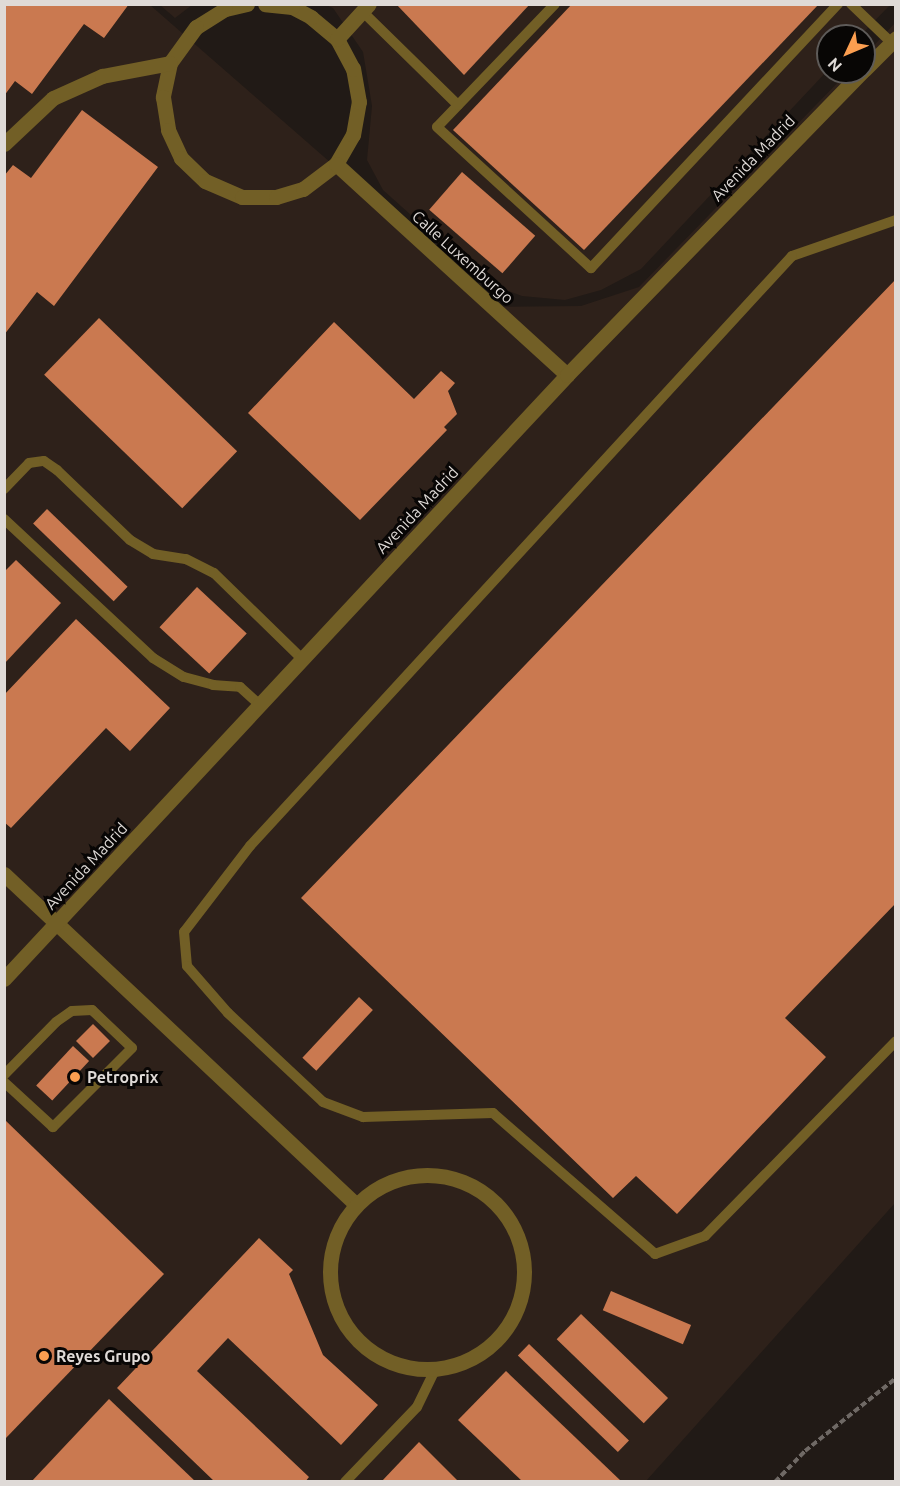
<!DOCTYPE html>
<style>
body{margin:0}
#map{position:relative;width:900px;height:1486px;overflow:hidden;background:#211a16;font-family:Ubuntu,sans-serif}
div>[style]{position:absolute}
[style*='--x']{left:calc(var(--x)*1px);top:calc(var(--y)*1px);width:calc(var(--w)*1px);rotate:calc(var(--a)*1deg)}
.built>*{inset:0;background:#2e211a}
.building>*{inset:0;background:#ca7950;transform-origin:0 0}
.path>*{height:4px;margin-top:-2px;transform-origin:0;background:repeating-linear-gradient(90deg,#6f6965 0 6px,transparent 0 9px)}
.lane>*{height:10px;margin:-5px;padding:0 5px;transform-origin:5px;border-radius:5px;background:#725f26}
.street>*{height:15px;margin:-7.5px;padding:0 7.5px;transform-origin:7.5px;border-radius:7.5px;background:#725f26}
.street>.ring{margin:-7.5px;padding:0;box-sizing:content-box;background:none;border:15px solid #725f26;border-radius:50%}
.dots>*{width:16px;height:16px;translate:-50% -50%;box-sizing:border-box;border:3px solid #080605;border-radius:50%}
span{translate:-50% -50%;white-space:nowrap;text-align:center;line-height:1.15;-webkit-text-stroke:6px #080605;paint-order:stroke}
.street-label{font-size:16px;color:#dfdad7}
.poi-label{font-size:16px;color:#dfdad7;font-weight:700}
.left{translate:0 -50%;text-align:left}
.frame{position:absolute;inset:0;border:6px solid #dfdad7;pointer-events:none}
.north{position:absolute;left:816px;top:24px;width:60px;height:60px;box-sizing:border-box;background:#080605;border:2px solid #5e5b59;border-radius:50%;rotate:226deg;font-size:16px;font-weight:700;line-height:24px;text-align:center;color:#dfdad7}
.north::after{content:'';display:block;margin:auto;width:21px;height:27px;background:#fb9e50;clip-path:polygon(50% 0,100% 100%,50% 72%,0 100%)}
</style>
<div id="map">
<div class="built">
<div style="clip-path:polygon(5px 5px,150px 5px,496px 307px,581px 306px,639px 287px,848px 72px,864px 72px,864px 56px,895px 23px,895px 1203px,646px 1481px,5px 1482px)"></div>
<div style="clip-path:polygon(160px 5px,192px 5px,175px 18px)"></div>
<div style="clip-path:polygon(326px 5px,890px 5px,860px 36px,828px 36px,828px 70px,641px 269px,601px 290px,565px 300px,522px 296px,487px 283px,383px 190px,367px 160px,372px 106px,363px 52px,333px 8px)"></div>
</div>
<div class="building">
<div style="clip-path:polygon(4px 4px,129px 4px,104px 38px,84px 24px,32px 94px,15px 81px,4px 96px)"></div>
<div style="clip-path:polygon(396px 4px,530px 4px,464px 75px)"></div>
<div style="clip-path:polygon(572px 4px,819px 4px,584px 250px,453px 130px)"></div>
<div style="clip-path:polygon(82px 110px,158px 167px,54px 306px,37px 292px,4px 335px,4px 176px,13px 165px,31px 178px)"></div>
<div style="left:462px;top:172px;width:97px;height:50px;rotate:41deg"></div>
<div style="clip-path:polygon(896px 279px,896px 903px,785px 1018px,826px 1057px,677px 1214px,636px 1176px,613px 1198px,301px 898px)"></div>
<div style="left:99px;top:318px;width:192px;height:79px;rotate:44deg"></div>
<div style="clip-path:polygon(334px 322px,414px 399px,441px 371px,455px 383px,448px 391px,457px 414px,444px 427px,447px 430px,360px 520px,248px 413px)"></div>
<div style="left:47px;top:509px;width:112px;height:20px;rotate:44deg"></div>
<div style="clip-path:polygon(16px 560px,61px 603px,4px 664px,4px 572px)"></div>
<div style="left:197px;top:587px;width:68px;height:55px;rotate:43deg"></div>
<div style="clip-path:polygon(76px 619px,170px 708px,130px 751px,106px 728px,11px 828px,4px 822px,4px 695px)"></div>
<div style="left:359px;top:997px;width:19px;height:83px;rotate:43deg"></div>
<div style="left:93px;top:1024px;width:24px;height:24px;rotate:45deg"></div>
<div style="left:73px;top:1046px;width:22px;height:54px;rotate:43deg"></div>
<div style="clip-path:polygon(5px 1120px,164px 1274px,5px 1439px)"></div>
<div style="clip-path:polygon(259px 1238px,293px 1270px,289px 1274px,323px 1355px,378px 1405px,341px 1445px,228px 1338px,197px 1371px,309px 1477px,305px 1482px,215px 1482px,117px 1388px)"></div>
<div style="left:611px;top:1291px;width:87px;height:21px;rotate:23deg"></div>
<div style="left:581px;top:1314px;width:121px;height:35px;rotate:44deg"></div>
<div style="left:529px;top:1344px;width:139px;height:16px;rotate:44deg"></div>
<div style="clip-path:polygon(506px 1371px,622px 1482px,523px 1482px,458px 1420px)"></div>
<div style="clip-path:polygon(109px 1399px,196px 1482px,31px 1482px)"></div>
<div style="clip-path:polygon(419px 1442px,459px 1482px,381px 1482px)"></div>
</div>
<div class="path">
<div style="--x:775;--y:1482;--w:43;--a:-45.9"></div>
<div style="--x:805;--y:1451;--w:117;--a:-38.7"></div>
</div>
<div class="lane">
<div style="--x:555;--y:4;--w:170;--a:133.8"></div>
<div style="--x:437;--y:127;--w:209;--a:42.5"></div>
<div style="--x:591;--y:268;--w:362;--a:-46.9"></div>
<div style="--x:851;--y:4;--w:61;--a:43.7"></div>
<div style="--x:363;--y:12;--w:133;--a:44.4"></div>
<div style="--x:896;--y:220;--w:110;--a:160.9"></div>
<div style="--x:792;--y:256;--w:801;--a:132.57"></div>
<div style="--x:250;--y:846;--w:108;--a:127.5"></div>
<div style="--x:184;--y:932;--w:34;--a:85"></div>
<div style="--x:187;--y:966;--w:62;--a:48.9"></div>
<div style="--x:228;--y:1013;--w:130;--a:43.1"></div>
<div style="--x:323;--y:1102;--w:43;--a:20.6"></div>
<div style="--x:363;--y:1117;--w:130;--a:-1.8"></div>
<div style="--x:493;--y:1113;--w:215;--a:41"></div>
<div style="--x:655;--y:1254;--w:53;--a:-19.8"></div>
<div style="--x:705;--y:1236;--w:273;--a:-45.6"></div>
<div style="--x:4;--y:489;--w:36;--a:-46"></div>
<div style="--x:29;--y:463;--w:15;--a:-8"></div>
<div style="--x:44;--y:461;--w:16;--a:35"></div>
<div style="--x:57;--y:470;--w:101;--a:43.8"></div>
<div style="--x:130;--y:540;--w:27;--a:31"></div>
<div style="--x:153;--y:554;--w:33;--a:9"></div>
<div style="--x:186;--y:559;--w:31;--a:27"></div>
<div style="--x:214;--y:573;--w:123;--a:44.3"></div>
<div style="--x:4;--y:519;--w:204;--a:43"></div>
<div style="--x:153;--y:658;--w:36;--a:32"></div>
<div style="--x:184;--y:677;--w:30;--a:15"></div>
<div style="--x:213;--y:685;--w:27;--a:4"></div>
<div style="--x:240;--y:687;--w:27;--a:42"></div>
<div style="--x:4;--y:1075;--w:74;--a:-45.5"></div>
<div style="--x:56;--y:1022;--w:19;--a:-35"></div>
<div style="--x:72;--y:1011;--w:20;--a:-3"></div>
<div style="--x:92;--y:1010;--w:55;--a:43.5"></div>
<div style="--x:132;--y:1048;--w:112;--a:135"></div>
<div style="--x:53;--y:1127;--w:67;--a:-137.4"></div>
<div style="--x:345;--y:1482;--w:104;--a:-46.2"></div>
<div style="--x:417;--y:1407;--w:41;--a:-64.1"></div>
</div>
<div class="street">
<div style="--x:247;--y:4;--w:23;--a:167"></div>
<div style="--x:225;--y:9;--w:34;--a:148"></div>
<div style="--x:196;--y:27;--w:44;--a:125.8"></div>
<div style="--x:170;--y:63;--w:35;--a:102"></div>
<div style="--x:163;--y:97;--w:33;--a:81"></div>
<div style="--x:168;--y:130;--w:31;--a:65"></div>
<div style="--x:181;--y:158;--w:33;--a:44"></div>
<div style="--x:205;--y:181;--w:40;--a:23.4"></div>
<div style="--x:242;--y:197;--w:34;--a:0"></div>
<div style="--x:276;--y:197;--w:28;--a:-17"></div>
<div style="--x:303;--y:189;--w:41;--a:-37.1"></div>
<div style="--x:336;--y:164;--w:34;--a:-60"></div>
<div style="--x:353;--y:135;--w:34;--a:-80"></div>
<div style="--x:359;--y:102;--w:34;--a:-100"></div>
<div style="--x:353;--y:69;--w:34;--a:-118"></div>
<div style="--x:337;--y:39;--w:34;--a:-140"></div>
<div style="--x:311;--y:17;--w:21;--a:-152"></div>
<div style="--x:292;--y:7;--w:27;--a:-174"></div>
<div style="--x:337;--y:39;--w:47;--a:-47.6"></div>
<div style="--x:864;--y:70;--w:45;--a:-45"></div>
<div style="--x:4;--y:144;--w:67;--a:-43.2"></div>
<div style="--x:53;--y:98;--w:54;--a:-24.2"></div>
<div style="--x:102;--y:76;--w:69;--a:-10.8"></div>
<div style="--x:336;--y:164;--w:313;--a:42.4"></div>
<div style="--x:4;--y:874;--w:483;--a:43.2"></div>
<div style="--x:4;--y:979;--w:826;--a:-47.01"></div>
<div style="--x:567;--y:375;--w:423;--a:-45.8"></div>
<div class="ring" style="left:330px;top:1175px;width:179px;height:179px"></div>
</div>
<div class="dots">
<div style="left:75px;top:1077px;background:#fb9e50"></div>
<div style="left:44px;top:1356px;background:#fb9e50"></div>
</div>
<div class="street-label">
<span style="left:753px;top:158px;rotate:-46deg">Avenida Madrid</span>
<span style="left:463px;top:257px;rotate:42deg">Calle Luxemburgo</span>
<span style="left:417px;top:510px;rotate:-47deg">Avenida Madrid</span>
<span style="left:86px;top:866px;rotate:-47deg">Avenida Madrid</span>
</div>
<div class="poi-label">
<span class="left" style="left:87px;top:1077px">Petroprix</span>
<span class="left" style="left:56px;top:1356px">Reyes Grupo</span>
</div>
<div class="frame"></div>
<div class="north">N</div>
</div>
